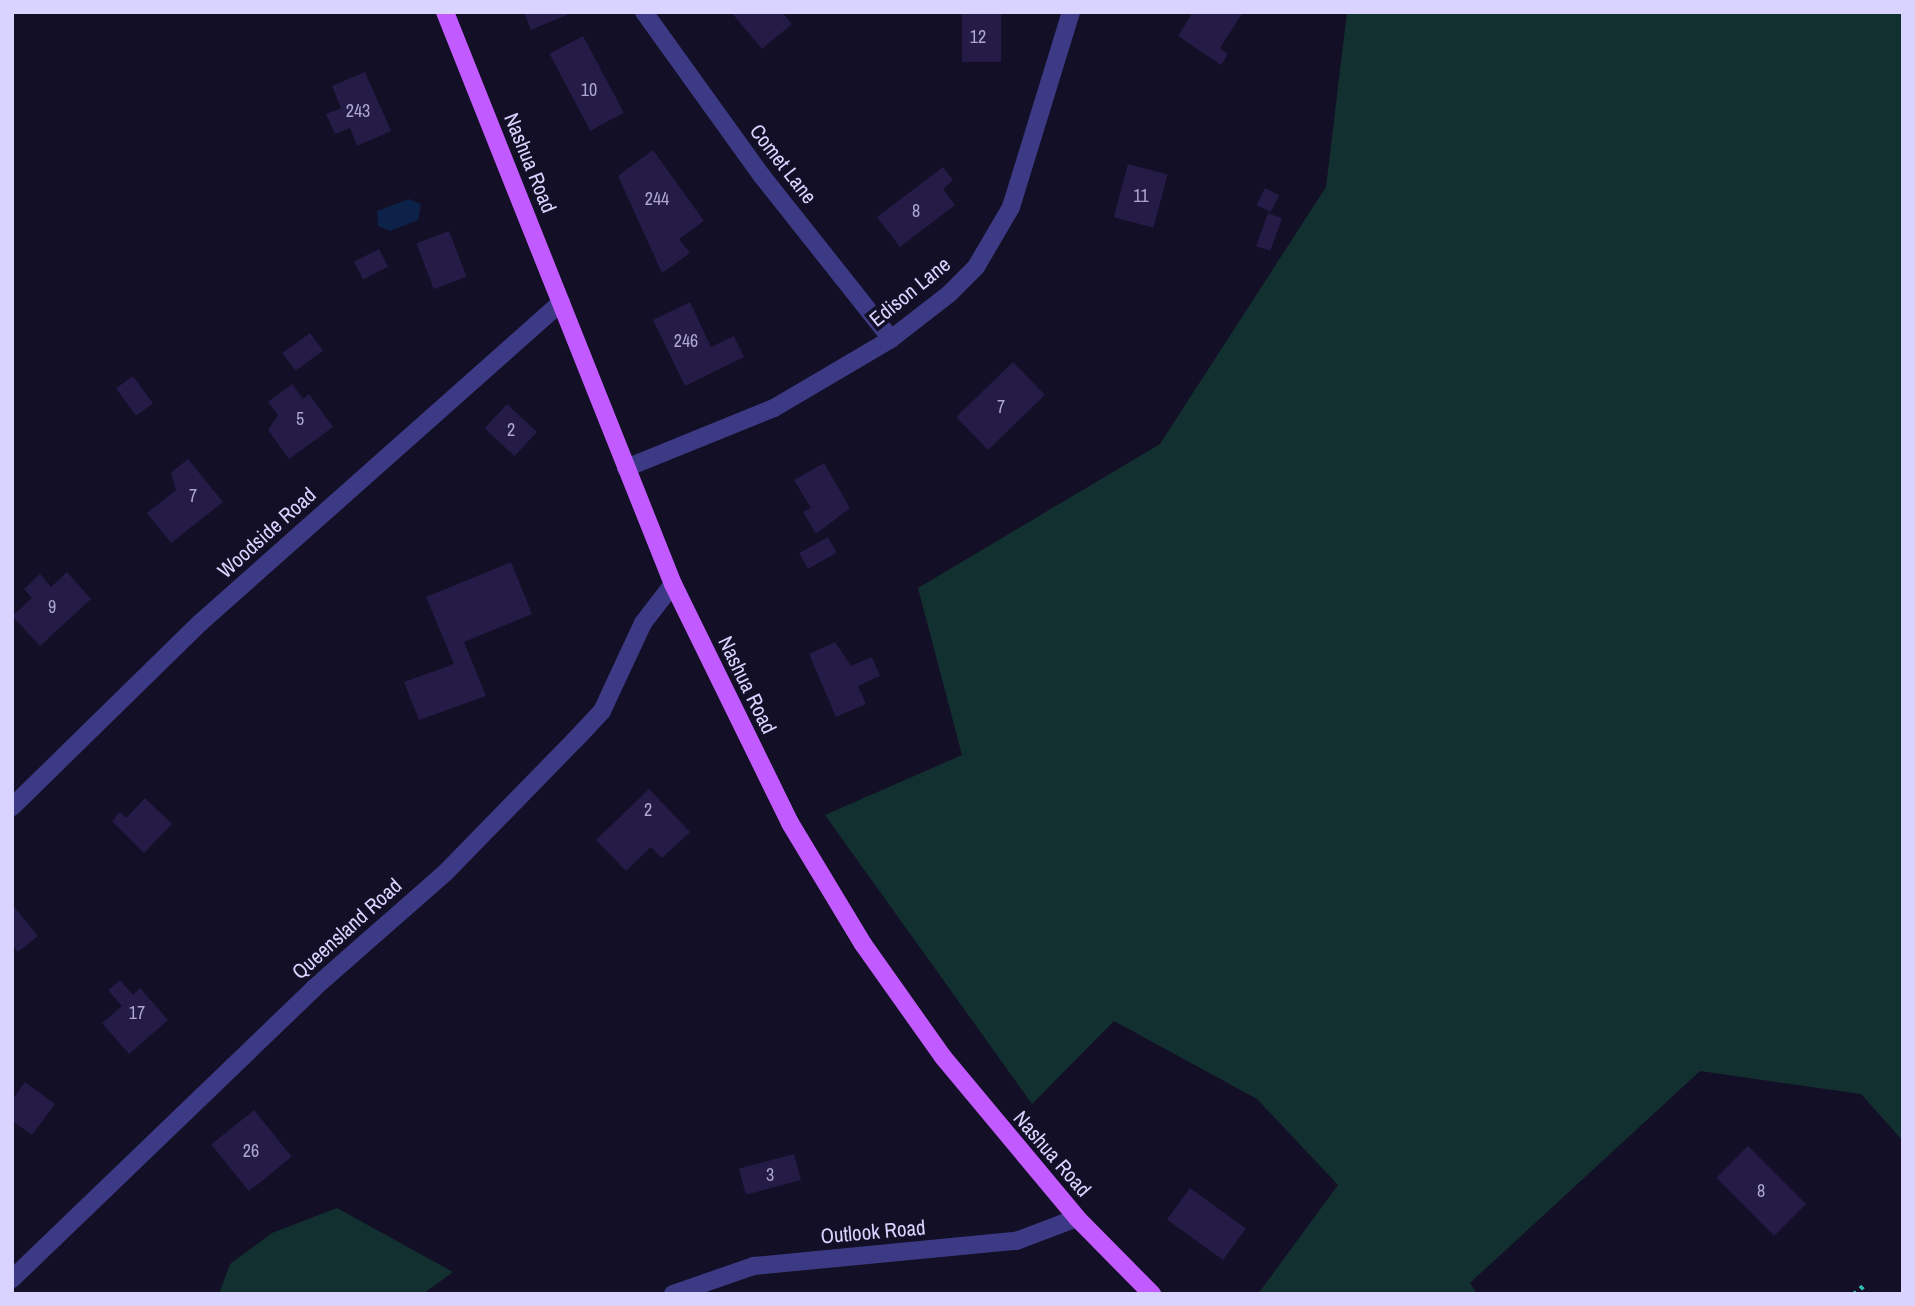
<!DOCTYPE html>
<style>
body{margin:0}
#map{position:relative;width:1915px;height:1306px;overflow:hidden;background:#130f26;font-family:"Archivo Narrow",sans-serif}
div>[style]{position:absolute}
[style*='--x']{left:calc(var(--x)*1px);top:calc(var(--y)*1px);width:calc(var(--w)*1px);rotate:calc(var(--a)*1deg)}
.green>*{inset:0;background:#12302f}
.water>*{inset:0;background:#0c2248}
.building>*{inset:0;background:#241b47;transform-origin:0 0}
.path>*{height:4.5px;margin-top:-2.25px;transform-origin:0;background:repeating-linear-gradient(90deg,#2fb8b0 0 3.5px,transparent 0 8.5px)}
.minor>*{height:18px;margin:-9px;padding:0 9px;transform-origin:9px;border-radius:9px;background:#3d3a85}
.major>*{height:18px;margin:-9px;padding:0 9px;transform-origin:9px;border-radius:9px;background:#c25bff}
span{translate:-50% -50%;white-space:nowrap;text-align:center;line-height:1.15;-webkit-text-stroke:7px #130f26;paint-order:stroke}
.number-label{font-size:18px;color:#aca6d1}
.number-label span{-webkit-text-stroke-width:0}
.street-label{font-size:21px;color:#d9d4ff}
.frame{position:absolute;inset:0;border:14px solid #d9d4ff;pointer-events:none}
</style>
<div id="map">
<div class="green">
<div style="clip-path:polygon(1347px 12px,1903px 12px,1903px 1141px,1861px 1094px,1700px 1071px,1470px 1283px,1477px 1294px,1258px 1294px,1338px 1185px,1257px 1099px,1114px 1021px,1032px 1104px,825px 815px,962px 755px,918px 588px,1160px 444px,1326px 187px)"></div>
<div style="clip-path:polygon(337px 1208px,453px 1272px,423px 1294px,219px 1294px,230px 1264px,272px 1233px)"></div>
</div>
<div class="water">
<div style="clip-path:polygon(409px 199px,421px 204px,418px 220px,390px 231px,378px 226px,377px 211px)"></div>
</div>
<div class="building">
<div style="clip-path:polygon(524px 12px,574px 12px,531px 30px)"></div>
<div style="clip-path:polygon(731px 12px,782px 12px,792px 24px,762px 49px)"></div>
<div style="left:962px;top:12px;width:39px;height:50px"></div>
<div style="clip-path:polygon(1193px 12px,1243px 12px,1220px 48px,1228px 54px,1221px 65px,1178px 36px)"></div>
<div style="left:583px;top:36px;width:87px;height:38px;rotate:62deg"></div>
<div style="clip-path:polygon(365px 72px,391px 131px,357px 146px,350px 128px,335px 134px,326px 114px,341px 108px,332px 86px)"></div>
<div style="clip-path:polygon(653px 150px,704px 221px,679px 239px,690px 253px,662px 273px,618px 176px)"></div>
<div style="left:1128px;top:164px;width:41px;height:55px;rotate:15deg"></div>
<div style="clip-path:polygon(943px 167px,953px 180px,943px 189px,955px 205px,900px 247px,877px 217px)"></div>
<div style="left:1265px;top:188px;width:16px;height:19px;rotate:27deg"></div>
<div style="left:1268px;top:213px;width:15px;height:35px;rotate:20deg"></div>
<div style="left:449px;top:231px;width:49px;height:35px;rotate:69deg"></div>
<div style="left:379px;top:249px;width:20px;height:28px;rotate:63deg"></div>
<div style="clip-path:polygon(690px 302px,711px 347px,734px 336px,744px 357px,685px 386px,653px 320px)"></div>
<div style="left:310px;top:333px;width:22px;height:34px;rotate:54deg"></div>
<div style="left:1013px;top:362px;width:46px;height:79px;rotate:46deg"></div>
<div style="left:133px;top:376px;width:34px;height:21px;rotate:54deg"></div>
<div style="clip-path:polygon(292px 384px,303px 399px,309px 394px,333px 427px,289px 459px,268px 430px,278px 415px,268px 402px)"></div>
<div style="left:507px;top:404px;width:41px;height:33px;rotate:43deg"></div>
<div style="clip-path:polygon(188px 459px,223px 502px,171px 543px,147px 513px,176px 490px,171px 473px)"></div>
<div style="clip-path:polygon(824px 463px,850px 508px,816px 534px,803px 512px,811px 508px,794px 480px)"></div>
<div style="left:828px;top:537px;width:18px;height:33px;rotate:61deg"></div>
<div style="clip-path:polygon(511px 562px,532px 614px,464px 642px,486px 696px,419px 720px,404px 682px,454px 664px,426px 597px)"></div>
<div style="clip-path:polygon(67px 572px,91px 599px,40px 646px,12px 616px,32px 598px,24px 589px,40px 574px,51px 587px)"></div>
<div style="clip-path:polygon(835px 642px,851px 666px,872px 657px,880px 676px,858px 686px,866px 704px,836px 717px,809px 654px)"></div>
<div style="clip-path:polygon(649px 789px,690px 832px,662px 858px,651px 847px,626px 871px,596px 840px)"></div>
<div style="clip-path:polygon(145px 798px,172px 824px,144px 853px,112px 821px,120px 812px,126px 818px)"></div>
<div style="clip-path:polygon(12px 904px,38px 936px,18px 952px,12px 945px)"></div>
<div style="clip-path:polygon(120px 980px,133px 995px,140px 988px,168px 1020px,129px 1054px,102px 1023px,122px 1006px,108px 990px)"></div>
<div style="clip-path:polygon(25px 1082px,55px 1104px,32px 1135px,12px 1121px,12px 1100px)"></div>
<div style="left:254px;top:1110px;width:60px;height:55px;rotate:51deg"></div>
<div style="left:1748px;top:1146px;width:82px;height:45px;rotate:45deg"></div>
<div style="left:794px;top:1154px;width:27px;height:57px;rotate:75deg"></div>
<div style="left:1190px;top:1188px;width:69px;height:39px;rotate:36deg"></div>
</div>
<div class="path">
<div style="--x:1854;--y:1294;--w:13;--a:-42"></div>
</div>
<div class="minor">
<div style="--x:644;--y:12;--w:202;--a:54.3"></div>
<div style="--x:762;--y:176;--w:208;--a:51.6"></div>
<div style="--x:626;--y:468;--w:160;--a:-22.1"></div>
<div style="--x:774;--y:408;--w:136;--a:-30.5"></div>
<div style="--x:891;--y:339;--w:73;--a:-37.8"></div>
<div style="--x:949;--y:294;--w:38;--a:-45"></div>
<div style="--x:976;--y:267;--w:69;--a:-59.7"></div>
<div style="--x:1011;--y:207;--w:204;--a:-72.9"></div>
<div style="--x:12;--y:807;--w:263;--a:-44.4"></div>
<div style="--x:200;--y:623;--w:483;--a:-41.6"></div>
<div style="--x:12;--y:1279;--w:419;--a:-43.9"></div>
<div style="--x:314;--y:988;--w:177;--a:-41.3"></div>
<div style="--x:447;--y:871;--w:183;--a:-45.7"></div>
<div style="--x:575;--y:740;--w:40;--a:-47"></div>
<div style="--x:602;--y:711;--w:97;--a:-65"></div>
<div style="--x:643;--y:623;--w:49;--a:-52.4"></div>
<div style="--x:673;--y:1294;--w:86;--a:-19.1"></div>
<div style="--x:754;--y:1266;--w:263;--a:-5.5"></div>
<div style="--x:1016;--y:1241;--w:65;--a:-20.7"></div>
</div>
<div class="major">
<div style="--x:445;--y:12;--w:616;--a:68.27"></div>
<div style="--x:673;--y:584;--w:266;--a:63.9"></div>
<div style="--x:790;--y:823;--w:141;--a:58.9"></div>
<div style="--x:863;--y:944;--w:138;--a:54.7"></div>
<div style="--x:943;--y:1057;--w:209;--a:50.2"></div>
<div style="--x:1077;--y:1218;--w:107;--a:45.4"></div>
</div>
<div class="number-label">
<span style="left:978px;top:37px">12</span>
<span style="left:589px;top:90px">10</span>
<span style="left:358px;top:111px">243</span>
<span style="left:1141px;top:196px">11</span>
<span style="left:657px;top:199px">244</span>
<span style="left:916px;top:211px">8</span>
<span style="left:686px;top:341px">246</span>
<span style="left:1001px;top:407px">7</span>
<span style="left:300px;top:419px">5</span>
<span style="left:511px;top:430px">2</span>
<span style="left:193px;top:496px">7</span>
<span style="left:52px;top:607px">9</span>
<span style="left:648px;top:810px">2</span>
<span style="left:137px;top:1013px">17</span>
<span style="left:251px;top:1151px">26</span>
<span style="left:770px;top:1175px">3</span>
<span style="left:1761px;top:1191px">8</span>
</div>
<div class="street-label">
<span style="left:530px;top:163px;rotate:68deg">Nashua Road</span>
<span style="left:783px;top:164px;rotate:52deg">Comet Lane</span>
<span style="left:910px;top:292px;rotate:-39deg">Edison Lane</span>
<span style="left:267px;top:533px;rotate:-42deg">Woodside Road</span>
<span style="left:747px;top:685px;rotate:64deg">Nashua Road</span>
<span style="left:347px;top:929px;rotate:-42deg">Queensland Road</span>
<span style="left:1052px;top:1154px;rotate:49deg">Nashua Road</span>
<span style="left:873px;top:1232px;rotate:-5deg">Outlook Road</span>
</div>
<div class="frame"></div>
</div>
